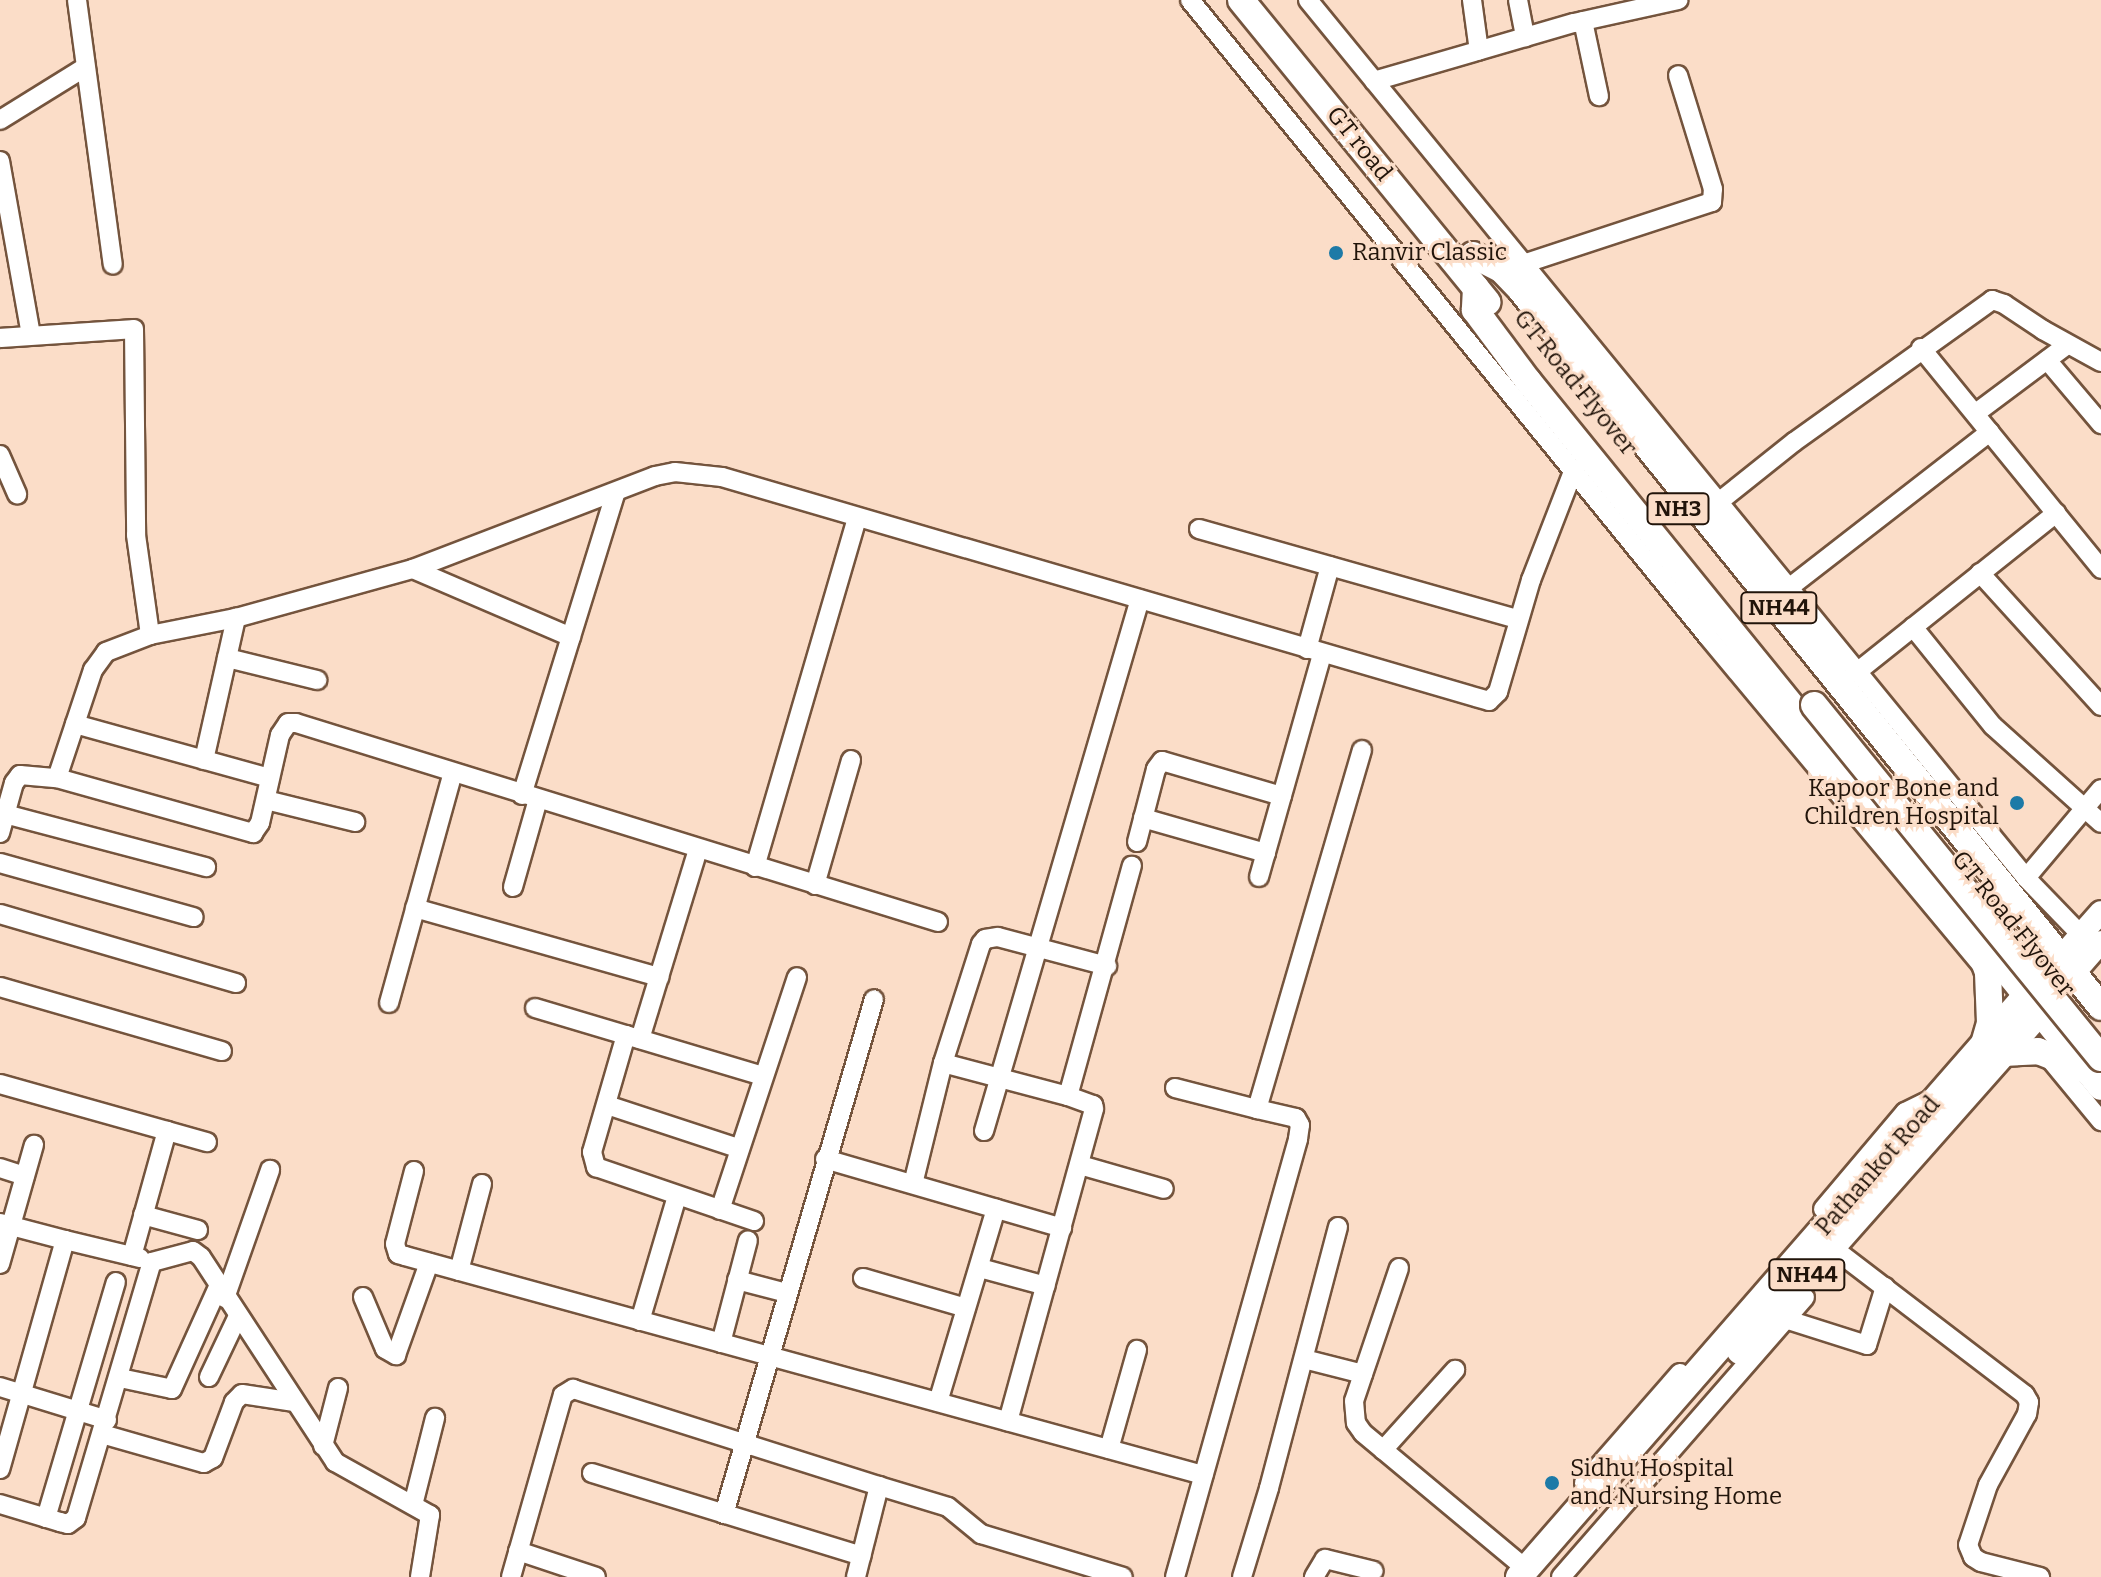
<!DOCTYPE html>
<html>
<head>
<meta charset="utf-8">
<style>
  body { margin:0 }
  #map { position:relative; width:2101px; height:1577px; overflow:hidden; background:#fbddc8; font-family:Bitter,serif }
  div>[style] { position:absolute }
  [style*='--x'] { left:calc(var(--x)*1px); top:calc(var(--y)*1px); width:calc(var(--w)*1px); rotate:calc(var(--a)*1deg) }
  .roads { filter:drop-shadow(2px 0 #74543d) drop-shadow(-2px 0 #74543d) drop-shadow(0 2px #74543d) drop-shadow(0 -2px #74543d) }
  .minor>* { height:18px; margin:-9px; padding:0 9px; transform-origin:9px; border-radius:9px; background:#fff }
  .major>* { height:22px; margin:-11px; padding:0 11px; transform-origin:11px; border-radius:11px; background:#fff }
  .highway>* { height:26px; margin:-13px; padding:0 13px; transform-origin:13px; border-radius:13px; background:#fff }
  .bridges { filter:drop-shadow(2px 0 #74543d) drop-shadow(-2px 0 #74543d) drop-shadow(0 2px #74543d) drop-shadow(0 -2px #74543d) }
  .highway-bridge>* { height:26px; margin:-13px; padding:0 13px; transform-origin:13px; border-radius:13px; background:#fff }
  .dots>* { width:22px; height:22px; translate:-50% -50%; box-sizing:border-box; border:4px solid #fbddc8; border-radius:50% }
  span { translate:-50% -50%; white-space:nowrap; text-align:center; line-height:1.15; -webkit-text-stroke:6px #fbddc8; paint-order:stroke }
  .shield-label span { padding:2px 6px; background:#fbddc8; border:2px solid; border-radius:6px; -webkit-text-stroke-width:0 }
  .shield-label { font-size:22px; color:#21140a; font-weight:700 }
  .street-label { font-size:24px; color:#21140a }
  .poi-label { font-size:24px; color:#21140a }
  .left { translate:0 -50%; text-align:left }
  .right { translate:-100% -50%; text-align:right }
</style>
</head>
<body>
<div id="map">
  <div class="roads">
    <div class="minor">
      <div style="--x:77;--y:0;--w:267;--a:82.3"></div>
      <div style="--x:1190;--y:0;--w:822;--a:50.87"></div>
      <div style="--x:1709;--y:638;--w:423;--a:50.2"></div>
      <div style="--x:1308;--y:0;--w:1134;--a:50.72"></div>
      <div style="--x:2026;--y:878;--w:79;--a:46"></div>
      <div style="--x:1472;--y:0;--w:51;--a:82.2"></div>
      <div style="--x:1518;--y:0;--w:38;--a:79"></div>
      <div style="--x:1583;--y:21;--w:77;--a:78"></div>
      <div style="--x:1374;--y:81;--w:208;--a:-16.2"></div>
      <div style="--x:1574;--y:23;--w:107;--a:-12.5"></div>
      <div style="--x:0;--y:120;--w:99;--a:-31.8"></div>
      <div style="--x:0;--y:161;--w:177;--a:79.9"></div>
      <div style="--x:1523;--y:264;--w:199;--a:-18.2"></div>
      <div style="--x:1712;--y:202;--w:13;--a:-86"></div>
      <div style="--x:1713;--y:189;--w:119;--a:-107.1"></div>
      <div style="--x:0;--y:338;--w:134;--a:-3.8"></div>
      <div style="--x:134;--y:329;--w:206;--a:89.4"></div>
      <div style="--x:136;--y:535;--w:101;--a:82"></div>
      <div style="--x:1921;--y:348;--w:285;--a:50.8"></div>
      <div style="--x:2047;--y:360;--w:84;--a:49.8"></div>
      <div style="--x:1976;--y:413;--w:114;--a:-36.8"></div>
      <div style="--x:0;--y:455;--w:43;--a:66.4"></div>
      <div style="--x:1720;--y:501;--w:95;--a:-38.6"></div>
      <div style="--x:1794;--y:442;--w:244;--a:-35.6"></div>
      <div style="--x:1992;--y:300;--w:13;--a:18"></div>
      <div style="--x:2004;--y:304;--w:47;--a:33.7"></div>
      <div style="--x:2043;--y:330;--w:66;--a:28.9"></div>
      <div style="--x:1199;--y:529;--w:331;--a:15.8"></div>
      <div style="--x:413;--y:569;--w:172;--a:23.3"></div>
      <div style="--x:1980;--y:573;--w:180;--a:47.7"></div>
      <div style="--x:1790;--y:587;--w:253;--a:-37.8"></div>
      <div style="--x:1913;--y:627;--w:127;--a:51.1"></div>
      <div style="--x:1993;--y:726;--w:145;--a:41.9"></div>
      <div style="--x:1307;--y:649;--w:86;--a:-74.5"></div>
      <div style="--x:227;--y:658;--w:93;--a:13.7"></div>
      <div style="--x:1857;--y:672;--w:255;--a:-38.6"></div>
      <div style="--x:75;--y:724;--w:202;--a:15.5"></div>
      <div style="--x:204;--y:760;--w:146;--a:-77.3"></div>
      <div style="--x:57;--y:778;--w:204;--a:15.7"></div>
      <div style="--x:253;--y:833;--w:12;--a:-55"></div>
      <div style="--x:260;--y:823;--w:90;--a:-77.2"></div>
      <div style="--x:280;--y:735;--w:14;--a:-56"></div>
      <div style="--x:288;--y:723;--w:8;--a:0"></div>
      <div style="--x:296;--y:723;--w:672;--a:17.22"></div>
      <div style="--x:522;--y:795;--w:317;--a:-72.8"></div>
      <div style="--x:266;--y:800;--w:92;--a:13.9"></div>
      <div style="--x:5;--y:814;--w:208;--a:14.8"></div>
      <div style="--x:1143;--y:818;--w:128;--a:15.9"></div>
      <div style="--x:0;--y:833;--w:52;--a:-74.4"></div>
      <div style="--x:14;--y:783;--w:10;--a:-53"></div>
      <div style="--x:20;--y:775;--w:37;--a:5"></div>
      <div style="--x:57;--y:778;--w:114;--a:-71.6"></div>
      <div style="--x:93;--y:670;--w:22;--a:-54"></div>
      <div style="--x:106;--y:652;--w:47;--a:-21.1"></div>
      <div style="--x:150;--y:635;--w:88;--a:-11.2"></div>
      <div style="--x:236;--y:618;--w:184;--a:-15.5"></div>
      <div style="--x:413;--y:569;--w:259;--a:-21"></div>
      <div style="--x:655;--y:476;--w:20;--a:-11"></div>
      <div style="--x:675;--y:472;--w:47;--a:6.1"></div>
      <div style="--x:722;--y:477;--w:799;--a:16.28"></div>
      <div style="--x:1489;--y:701;--w:13;--a:-45"></div>
      <div style="--x:1498;--y:692;--w:117;--a:-73.6"></div>
      <div style="--x:1531;--y:580;--w:119;--a:-68.8"></div>
      <div style="--x:1137;--y:842;--w:75;--a:-75.4"></div>
      <div style="--x:1156;--y:769;--w:10;--a:-53"></div>
      <div style="--x:1162;--y:761;--w:125;--a:16.3"></div>
      <div style="--x:0;--y:863;--w:201;--a:15.6"></div>
      <div style="--x:755;--y:867;--w:364;--a:-73.7"></div>
      <div style="--x:1259;--y:877;--w:232;--a:-74.2"></div>
      <div style="--x:2026;--y:878;--w:116;--a:-49.9"></div>
      <div style="--x:815;--y:885;--w:130;--a:-73.9"></div>
      <div style="--x:513;--y:887;--w:91;--a:-74.1"></div>
      <div style="--x:415;--y:908;--w:254;--a:15.8"></div>
      <div style="--x:0;--y:914;--w:246;--a:16.3"></div>
      <div style="--x:0;--y:987;--w:231;--a:16.1"></div>
      <div style="--x:389;--y:1003;--w:239;--a:-74.5"></div>
      <div style="--x:535;--y:1008;--w:238;--a:16.6"></div>
      <div style="--x:626;--y:1035;--w:122;--a:106.2"></div>
      <div style="--x:592;--y:1152;--w:16;--a:75"></div>
      <div style="--x:596;--y:1167;--w:167;--a:18.9"></div>
      <div style="--x:640;--y:1039;--w:199;--a:-73"></div>
      <div style="--x:2049;--y:1058;--w:82;--a:50.5"></div>
      <div style="--x:943;--y:1063;--w:129;--a:14.8"></div>
      <div style="--x:1068;--y:1096;--w:27;--a:20"></div>
      <div style="--x:1093;--y:1105;--w:4;--a:76"></div>
      <div style="--x:1094;--y:1109;--w:324;--a:105.4"></div>
      <div style="--x:0;--y:1084;--w:215;--a:15.7"></div>
      <div style="--x:1175;--y:1088;--w:85;--a:14.4"></div>
      <div style="--x:1068;--y:1096;--w:239;--a:-74.5"></div>
      <div style="--x:607;--y:1105;--w:138;--a:18.2"></div>
      <div style="--x:984;--y:1131;--w:554;--a:-73.66"></div>
      <div style="--x:825;--y:1159;--w:247;--a:16.2"></div>
      <div style="--x:1080;--y:1165;--w:87;--a:15.9"></div>
      <div style="--x:0;--y:1168;--w:26;--a:18"></div>
      <div style="--x:414;--y:1171;--w:75;--a:104.6"></div>
      <div style="--x:395;--y:1244;--w:10;--a:73"></div>
      <div style="--x:398;--y:1254;--w:7;--a:16"></div>
      <div style="--x:405;--y:1256;--w:828;--a:15.35"></div>
      <div style="--x:913;--y:1184;--w:125;--a:-76.1"></div>
      <div style="--x:943;--y:1063;--w:125;--a:-72.3"></div>
      <div style="--x:981;--y:944;--w:6;--a:-51"></div>
      <div style="--x:985;--y:939;--w:13;--a:-9"></div>
      <div style="--x:998;--y:937;--w:113;--a:14.9"></div>
      <div style="--x:1823;--y:1209;--w:127;--a:-49.8"></div>
      <div style="--x:1905;--y:1112;--w:34;--a:-26"></div>
      <div style="--x:720;--y:1210;--w:245;--a:-71.7"></div>
      <div style="--x:143;--y:1215;--w:57;--a:15.3"></div>
      <div style="--x:0;--y:1223;--w:67;--a:14.7"></div>
      <div style="--x:65;--y:1240;--w:238;--a:105.8"></div>
      <div style="--x:65;--y:1240;--w:77;--a:13.5"></div>
      <div style="--x:1842;--y:1255;--w:230;--a:37.4"></div>
      <div style="--x:2025;--y:1395;--w:8;--a:60"></div>
      <div style="--x:2029;--y:1402;--w:12;--a:99"></div>
      <div style="--x:2027;--y:1414;--w:81;--a:118.8"></div>
      <div style="--x:1988;--y:1485;--w:63;--a:108.4"></div>
      <div style="--x:1968;--y:1545;--w:13;--a:67"></div>
      <div style="--x:1973;--y:1557;--w:9;--a:32"></div>
      <div style="--x:1981;--y:1562;--w:61;--a:14.3"></div>
      <div style="--x:132;--y:1256;--w:130;--a:-74.4"></div>
      <div style="--x:0;--y:1264;--w:124;--a:-74.1"></div>
      <div style="--x:980;--y:1268;--w:68;--a:15.3"></div>
      <div style="--x:1399;--y:1268;--w:140;--a:108.7"></div>
      <div style="--x:1354;--y:1401;--w:22;--a:85"></div>
      <div style="--x:1356;--y:1423;--w:12;--a:55"></div>
      <div style="--x:1363;--y:1433;--w:202;--a:39.8"></div>
      <div style="--x:459;--y:1271;--w:90;--a:-75.2"></div>
      <div style="--x:863;--y:1278;--w:107;--a:16.2"></div>
      <div style="--x:737;--y:1280;--w:52;--a:14.6"></div>
      <div style="--x:363;--y:1297;--w:56;--a:67.1"></div>
      <div style="--x:385;--y:1349;--w:13;--a:29"></div>
      <div style="--x:396;--y:1355;--w:98;--a:-70.3"></div>
      <div style="--x:225;--y:1298;--w:136;--a:-70.6"></div>
      <div style="--x:1785;--y:1319;--w:86;--a:17.6"></div>
      <div style="--x:1867;--y:1345;--w:61;--a:-72.8"></div>
      <div style="--x:640;--y:1321;--w:130;--a:-73.5"></div>
      <div style="--x:721;--y:1343;--w:106;--a:-75.3"></div>
      <div style="--x:1304;--y:1359;--w:61;--a:14.3"></div>
      <div style="--x:209;--y:1377;--w:68;--a:-64.6"></div>
      <div style="--x:120;--y:1378;--w:53;--a:11.9"></div>
      <div style="--x:172;--y:1389;--w:112;--a:-65.7"></div>
      <div style="--x:0;--y:1387;--w:112;--a:17.1"></div>
      <div style="--x:938;--y:1402;--w:202;--a:-73.3"></div>
      <div style="--x:102;--y:1434;--w:106;--a:15.9"></div>
      <div style="--x:204;--y:1463;--w:10;--a:-29"></div>
      <div style="--x:213;--y:1458;--w:60;--a:-69.4"></div>
      <div style="--x:234;--y:1402;--w:11;--a:-45"></div>
      <div style="--x:242;--y:1394;--w:53;--a:8.7"></div>
      <div style="--x:323;--y:1446;--w:60;--a:-75.5"></div>
      <div style="--x:1109;--y:1449;--w:103;--a:-74.2"></div>
      <div style="--x:1383;--y:1450;--w:108;--a:-48"></div>
      <div style="--x:592;--y:1473;--w:282;--a:17.1"></div>
      <div style="--x:1584;--y:1483;--w:146;--a:-48.9"></div>
      <div style="--x:879;--y:1486;--w:72;--a:16.9"></div>
      <div style="--x:948;--y:1507;--w:43;--a:39.3"></div>
      <div style="--x:981;--y:1534;--w:148;--a:16.8"></div>
      <div style="--x:0;--y:1504;--w:63;--a:16.7"></div>
      <div style="--x:60;--y:1522;--w:8;--a:14"></div>
      <div style="--x:68;--y:1524;--w:10;--a:-37"></div>
      <div style="--x:76;--y:1518;--w:267;--a:-73.5"></div>
      <div style="--x:152;--y:1262;--w:42;--a:-15"></div>
      <div style="--x:193;--y:1251;--w:10;--a:37"></div>
      <div style="--x:201;--y:1257;--w:245;--a:56.8"></div>
      <div style="--x:335;--y:1462;--w:109;--a:29.2"></div>
      <div style="--x:430;--y:1515;--w:63;--a:99.2"></div>
      <div style="--x:413;--y:1505;--w:90;--a:-75.8"></div>
      <div style="--x:724;--y:1514;--w:536;--a:-73.76"></div>
      <div style="--x:46;--y:1518;--w:246;--a:-73.5"></div>
      <div style="--x:518;--y:1551;--w:82;--a:18.4"></div>
      <div style="--x:511;--y:1577;--w:189;--a:-74.1"></div>
      <div style="--x:563;--y:1395;--w:12;--a:-31"></div>
      <div style="--x:573;--y:1389;--w:321;--a:17.6"></div>
      <div style="--x:879;--y:1486;--w:94;--a:104.2"></div>
      <div style="--x:1175;--y:1577;--w:455;--a:-74.3"></div>
      <div style="--x:1298;--y:1139;--w:14;--a:-82"></div>
      <div style="--x:1300;--y:1125;--w:8;--a:-120"></div>
      <div style="--x:1296;--y:1118;--w:40;--a:-167"></div>
      <div style="--x:1257;--y:1109;--w:374;--a:-73.7"></div>
      <div style="--x:1242;--y:1577;--w:93;--a:-73.1"></div>
      <div style="--x:1269;--y:1488;--w:270;--a:-75.2"></div>
      <div style="--x:1314;--y:1577;--w:21;--a:-59"></div>
      <div style="--x:1325;--y:1559;--w:50;--a:13.8"></div>
      <div style="--x:1561;--y:1577;--w:371;--a:-48.9"></div>
    </div>
    <div class="major">
      <div style="--x:2061;--y:957;--w:60;--a:-48.4"></div>
      <div style="--x:2074;--y:973;--w:41;--a:-48.9"></div>
    </div>
    <div class="highway">
      <div style="--x:1241;--y:0;--w:390;--a:50.8"></div>
      <div style="--x:1473;--y:255;--w:33;--a:27"></div>
      <div style="--x:1502;--y:270;--w:28;--a:46"></div>
      <div style="--x:1521;--y:290;--w:922;--a:51.03"></div>
      <div style="--x:1476;--y:288;--w:22;--a:93"></div>
      <div style="--x:1475;--y:310;--w:89;--a:53.3"></div>
      <div style="--x:1528;--y:381;--w:909;--a:50.94"></div>
      <div style="--x:1977;--y:942;--w:33;--a:70"></div>
      <div style="--x:1988;--y:973;--w:50;--a:87.7"></div>
      <div style="--x:1990;--y:1023;--w:22;--a:106"></div>
      <div style="--x:2003;--y:1053;--w:35;--a:-3"></div>
      <div style="--x:2038;--y:1051;--w:49;--a:21.4"></div>
      <div style="--x:1740;--y:1351;--w:468;--a:-48.5"></div>
      <div style="--x:1519;--y:1577;--w:788;--a:-48.91"></div>
    </div>
  </div>
  <div class="bridges">
    <div class="highway-bridge">
      <div style="--x:1814;--y:705;--w:455;--a:50.9"></div>
    </div>
  </div>
  <div class="dots">
    <div style="left:1336px;top:253px;background:#1d7aa7"></div>
    <div style="left:2017px;top:803px;background:#1d7aa7"></div>
    <div style="left:1552px;top:1483px;background:#1d7aa7"></div>
  </div>
  <div class="shield-label">
    <span style="left:1678px;top:509px">NH3</span>
    <span style="left:1779px;top:608px">NH44</span>
    <span style="left:1807px;top:1275px">NH44</span>
  </div>
  <div class="street-label">
    <span style="left:1359px;top:144px;rotate:51deg">GT road</span>
    <span style="left:1575px;top:383px;rotate:51deg">GT Road Flyover</span>
    <span style="left:2013px;top:924px;rotate:51deg">GT Road Flyover</span>
    <span style="left:1878px;top:1166px;rotate:-49deg">Pathankot Road</span>
  </div>
  <div class="poi-label">
    <span class="left" style="left:1352px;top:253px">Ranvir Classic</span>
    <span class="right" style="left:1999px;top:803px">Kapoor Bone and<br>Children Hospital</span>
    <span class="left" style="left:1570px;top:1483px">Sidhu Hospital<br>and Nursing Home</span>
  </div>
</div>
</body>
</html>
